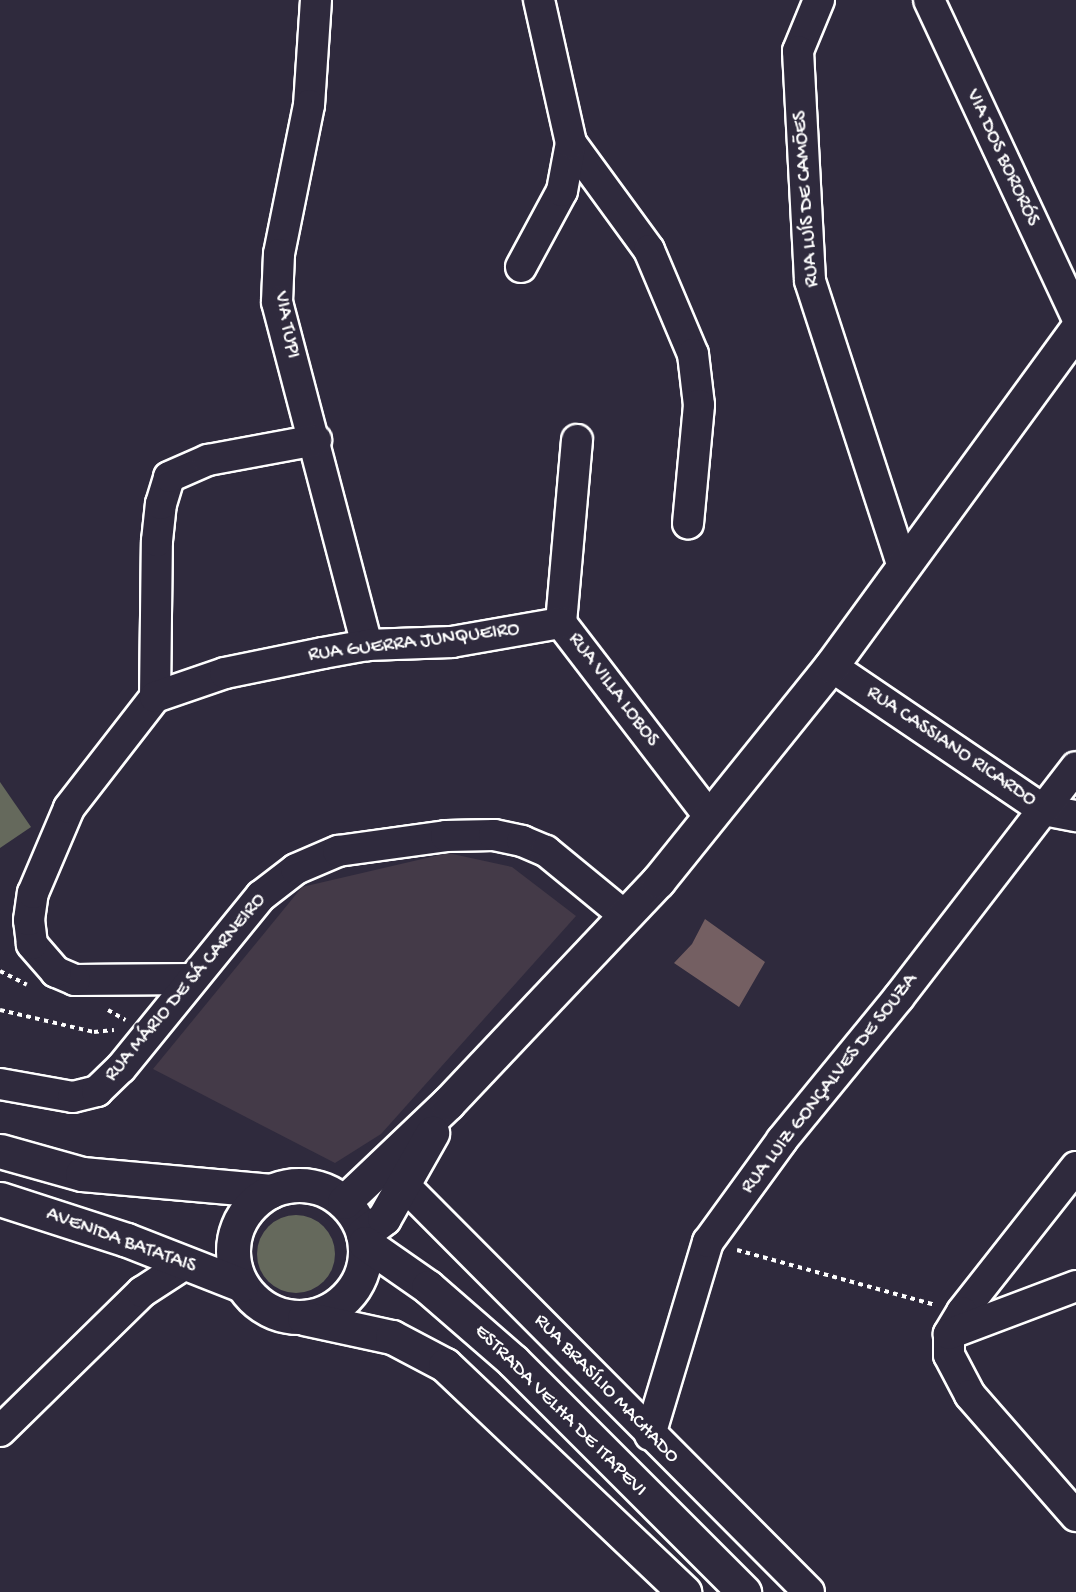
<!DOCTYPE html>
<html>
<head>
<meta charset="utf-8">
<style>
  body { margin:0 }
  #map { position:relative; width:1076px; height:1592px; overflow:hidden; background:#2f2a3d; font-family:"Gochi Hand",sans-serif }
  div>[style] { position:absolute }
  [style*='--x'] { left:calc(var(--x)*1px); top:calc(var(--y)*1px); width:calc(var(--w)*1px); rotate:calc(var(--a)*1deg) }
  .built>* { inset:0; background:#443a48 }
  .green>* { inset:0; background:#65695c }
  .round { border-radius:50% }
  .building>* { inset:0; background:#745f62 }
  .path>* { height:4px; margin-top:-2px; transform-origin:0; background:repeating-linear-gradient(90deg,#fff 0 4.5px,transparent 0 9px) }
  .roads { filter:drop-shadow(2px 0 #fff) drop-shadow(-2px 0 #fff) drop-shadow(0 2px #fff) drop-shadow(0 -2px #fff) }
  .minor>* { height:30px; margin:-15px; padding:0 15px; transform-origin:15px; border-radius:15px; background:#2f2a3d }
  .major>* { height:33px; margin:-16.5px; padding:0 16.5px; transform-origin:16.5px; border-radius:16.5px; background:#2f2a3d }
  .major>.ring { margin:-16.5px; padding:0; box-sizing:content-box; background:none; border:33px solid #2f2a3d; border-radius:50% }
  span { translate:-50% -50%; white-space:nowrap; text-align:center; line-height:1.15; -webkit-text-stroke:6px #2f2a3d; paint-order:stroke }
  .street-label { font-size:20px; color:#fff }
</style>
</head>
<body>
<div id="map">
  <div class="built">
    <div style="clip-path:polygon(448px 853px,512px 867px,576px 916px,381px 1134px,335px 1163px,153px 1069px,302px 887px)"></div>
  </div>
  <div class="green">
    <div style="clip-path:polygon(0 782px,31px 827px,0 848px)"></div>
    <div class="round" style="left:257px;top:1215px;width:78px;height:78px"></div>
  </div>
  <div class="building">
    <div style="clip-path:polygon(705px 919px,765px 962px,739px 1007px,674px 963px,692px 944px)"></div>
  </div>
  <div class="path">
    <div style="--x:0;--y:971;--w:30;--a:27"></div>
    <div style="--x:0;--y:1010;--w:97;--a:13.2"></div>
    <div style="--x:94;--y:1032;--w:20;--a:-6"></div>
    <div style="--x:108;--y:1010;--w:20;--a:30"></div>
    <div style="--x:737;--y:1250;--w:205;--a:15.5"></div>
  </div>
  <div class="roads">
    <div class="minor">
      <div style="--x:316;--y:0;--w:105;--a:93.8"></div>
      <div style="--x:309;--y:105;--w:152;--a:101.4"></div>
      <div style="--x:279;--y:254;--w:48;--a:92.4"></div>
      <div style="--x:277;--y:302;--w:355;--a:75.3"></div>
      <div style="--x:819;--y:0;--w:55;--a:112.4"></div>
      <div style="--x:798;--y:51;--w:230;--a:87"></div>
      <div style="--x:810;--y:281;--w:302;--a:72"></div>
      <div style="--x:929;--y:0;--w:348;--a:65"></div>
      <div style="--x:571;--y:143;--w:132;--a:53.9"></div>
      <div style="--x:649;--y:250;--w:113;--a:67.1"></div>
      <div style="--x:693;--y:354;--w:51;--a:83.3"></div>
      <div style="--x:699;--y:405;--w:119;--a:95.3"></div>
      <div style="--x:521;--y:267;--w:86;--a:-61.7"></div>
      <div style="--x:562;--y:191;--w:49;--a:-79.4"></div>
      <div style="--x:571;--y:143;--w:147;--a:-102.6"></div>
      <div style="--x:577;--y:440;--w:184;--a:95"></div>
      <div style="--x:561;--y:623;--w:245;--a:52.5"></div>
      <div style="--x:831;--y:666;--w:257;--a:34.1"></div>
      <div style="--x:1044;--y:810;--w:33;--a:11"></div>
      <div style="--x:155;--y:697;--w:156;--a:-89.3"></div>
      <div style="--x:157;--y:541;--w:37;--a:-84"></div>
      <div style="--x:161;--y:504;--w:28;--a:-73"></div>
      <div style="--x:169;--y:477;--w:43;--a:-23.6"></div>
      <div style="--x:208;--y:460;--w:110;--a:-10.5"></div>
      <div style="--x:192;--y:979;--w:117;--a:179.5"></div>
      <div style="--x:75;--y:980;--w:21;--a:-157"></div>
      <div style="--x:56;--y:972;--w:37;--a:-131"></div>
      <div style="--x:32;--y:944;--w:24;--a:-97"></div>
      <div style="--x:29;--y:920;--w:27;--a:-82"></div>
      <div style="--x:33;--y:893;--w:92;--a:-67"></div>
      <div style="--x:69;--y:808;--w:140;--a:-52.2"></div>
      <div style="--x:155;--y:697;--w:74;--a:-18.9"></div>
      <div style="--x:225;--y:673;--w:100;--a:-11.5"></div>
      <div style="--x:323;--y:653;--w:45;--a:-10.3"></div>
      <div style="--x:367;--y:645;--w:85;--a:-2"></div>
      <div style="--x:452;--y:642;--w:111;--a:-9.9"></div>
      <div style="--x:0;--y:1084;--w:74;--a:10.1"></div>
      <div style="--x:73;--y:1097;--w:25;--a:-14"></div>
      <div style="--x:97;--y:1091;--w:33;--a:-44"></div>
      <div style="--x:121;--y:1068;--w:222;--a:-50.9"></div>
      <div style="--x:261;--y:896;--w:44;--a:-37.6"></div>
      <div style="--x:296;--y:869;--w:46;--a:-23.2"></div>
      <div style="--x:338;--y:851;--w:109;--a:-7.9"></div>
      <div style="--x:446;--y:836;--w:48;--a:-1.2"></div>
      <div style="--x:494;--y:835;--w:29;--a:12"></div>
      <div style="--x:522;--y:841;--w:26;--a:23"></div>
      <div style="--x:546;--y:851;--w:102;--a:39.4"></div>
      <div style="--x:1076;--y:1167;--w:184;--a:128.2"></div>
      <div style="--x:962;--y:1312;--w:26;--a:121"></div>
      <div style="--x:949;--y:1334;--w:21;--a:90"></div>
      <div style="--x:949;--y:1355;--w:45;--a:62.3"></div>
      <div style="--x:970;--y:1395;--w:161;--a:48.8"></div>
      <div style="--x:404;--y:1185;--w:574;--a:45.14"></div>
      <div style="--x:949;--y:1334;--w:136;--a:-20.7"></div>
      <div style="--x:0;--y:1431;--w:199;--a:-44.4"></div>
      <div style="--x:142;--y:1292;--w:51;--a:-33.1"></div>
      <div style="--x:650;--y:1435;--w:202;--a:-73.3"></div>
      <div style="--x:708;--y:1242;--w:126;--a:-54"></div>
      <div style="--x:782;--y:1140;--w:185;--a:-50.7"></div>
      <div style="--x:899;--y:997;--w:290;--a:-52.4"></div>
    </div>
    <div class="major">
      <div style="--x:0;--y:1151;--w:85;--a:15.7"></div>
      <div style="--x:82;--y:1174;--w:190;--a:5.1"></div>
      <div class="ring" style="left:233px;top:1185px;width:99px;height:99px"></div>
      <div style="--x:0;--y:1199;--w:133;--a:17.9"></div>
      <div style="--x:127;--y:1240;--w:123;--a:21.4"></div>
      <div style="--x:344;--y:1202;--w:144;--a:-43.6"></div>
      <div style="--x:448;--y:1103;--w:306;--a:-46.6"></div>
      <div style="--x:658;--y:881;--w:276;--a:-51.2"></div>
      <div style="--x:831;--y:666;--w:416;--a:-53.9"></div>
      <div style="--x:363;--y:1234;--w:26;--a:-37"></div>
      <div style="--x:384;--y:1218;--w:98;--a:-60.5"></div>
      <div style="--x:365;--y:1243;--w:77;--a:34.9"></div>
      <div style="--x:428;--y:1287;--w:113;--a:41"></div>
      <div style="--x:513;--y:1361;--w:327;--a:45"></div>
      <div style="--x:304;--y:1318;--w:90;--a:12.2"></div>
      <div style="--x:392;--y:1337;--w:60;--a:27.8"></div>
      <div style="--x:445;--y:1365;--w:330;--a:43.5"></div>
    </div>
  </div>
  <div class="street-label">
    <span style="left:1002px;top:158px;rotate:65deg">VIA DOS BORORÓS</span>
    <span style="left:807px;top:199px;rotate:-94deg">RUA LUÍS DE CAMÕES</span>
    <span style="left:286px;top:325px;rotate:79deg">VIA TUPI</span>
    <span style="left:414px;top:643px;rotate:-7deg">RUA GUERRA JUNQUEIRO</span>
    <span style="left:613px;top:690px;rotate:53deg">RUA VILLA LOBOS</span>
    <span style="left:951px;top:747px;rotate:34deg">RUA CASSIANO RICARDO</span>
    <span style="left:186px;top:988px;rotate:-50deg">RUA MÁRIO DE SÁ CARNEIRO</span>
    <span style="left:830px;top:1084px;rotate:-52deg">RUA LUIZ GONÇALVES DE SOUZA</span>
    <span style="left:121px;top:1241px;rotate:20deg">AVENIDA BATATAIS</span>
    <span style="left:606px;top:1389px;rotate:46deg">RUA BRASÍLIO MACHADO</span>
    <span style="left:560px;top:1411px;rotate:45deg">ESTRADA VELHA DE ITAPEVI</span>
  </div>
</div>
</body>
</html>
